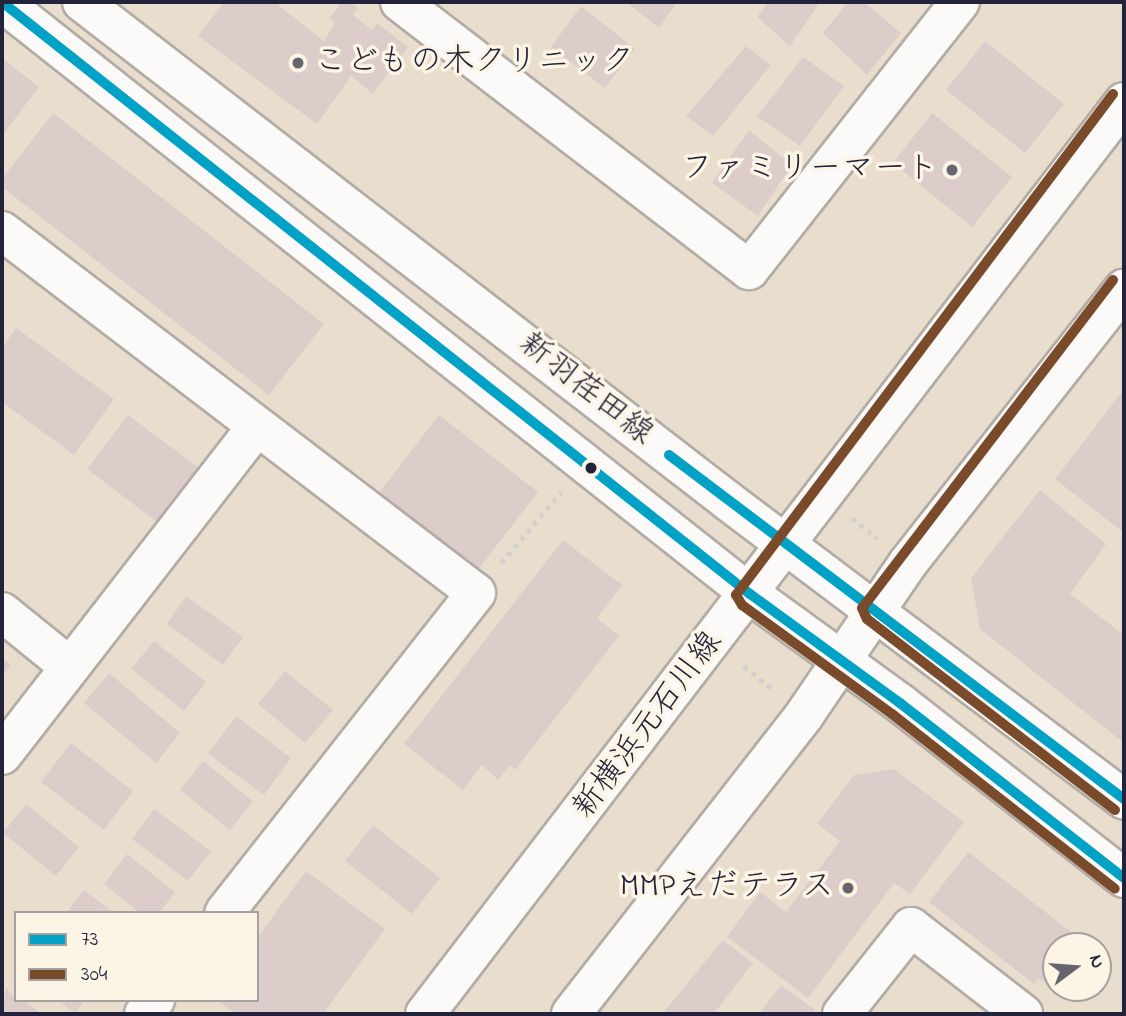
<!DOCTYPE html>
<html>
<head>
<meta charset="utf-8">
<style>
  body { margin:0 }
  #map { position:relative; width:1126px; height:1016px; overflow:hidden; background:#e9dece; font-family:"Indie Flower","Klee One",sans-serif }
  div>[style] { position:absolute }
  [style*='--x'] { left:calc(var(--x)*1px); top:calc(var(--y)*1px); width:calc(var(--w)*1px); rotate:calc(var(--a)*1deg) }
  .building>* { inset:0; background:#ddcdca }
  .path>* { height:4.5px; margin-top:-2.25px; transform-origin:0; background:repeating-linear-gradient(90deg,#d3d0ce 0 5px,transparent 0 10px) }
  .roads { filter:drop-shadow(2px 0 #b3aca5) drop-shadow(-2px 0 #b3aca5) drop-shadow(0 2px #b3aca5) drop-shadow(0 -2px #b3aca5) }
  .minor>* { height:38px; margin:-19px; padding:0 19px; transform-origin:19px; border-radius:19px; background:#fcfaf8 }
  .bus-1>* { height:10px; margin:-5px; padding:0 5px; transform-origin:5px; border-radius:5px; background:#02a2c7 }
  .bus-2>* { height:10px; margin:-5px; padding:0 5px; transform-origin:5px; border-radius:5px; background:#7a4b2a }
  .dots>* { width:19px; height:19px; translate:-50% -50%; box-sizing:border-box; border:4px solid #fcf5e5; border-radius:50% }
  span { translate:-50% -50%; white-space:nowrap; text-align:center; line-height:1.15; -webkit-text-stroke:7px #fcf5e5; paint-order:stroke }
  .poi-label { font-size:32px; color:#22223b }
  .left { translate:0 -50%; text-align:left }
  .right { translate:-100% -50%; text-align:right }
  .street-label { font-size:32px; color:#22223b }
  .frame { position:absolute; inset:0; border:4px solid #22223b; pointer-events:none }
  .legend { position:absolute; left:14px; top:911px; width:245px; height:91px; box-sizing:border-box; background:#fcf5e5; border:2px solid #a5a1a1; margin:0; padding:9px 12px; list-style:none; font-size:21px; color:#22223b }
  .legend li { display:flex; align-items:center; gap:14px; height:35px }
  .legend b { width:35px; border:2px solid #a5a1a1 }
  .north { position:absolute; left:1042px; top:932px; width:70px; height:70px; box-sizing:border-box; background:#fcf5e5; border:2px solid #a5a1a1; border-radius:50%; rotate:74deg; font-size:19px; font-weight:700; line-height:28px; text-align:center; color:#22223b }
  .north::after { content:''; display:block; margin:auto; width:24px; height:32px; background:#68646e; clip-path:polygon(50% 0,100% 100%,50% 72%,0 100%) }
</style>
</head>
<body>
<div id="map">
  <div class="building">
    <div style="clip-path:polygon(224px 2px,280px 2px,278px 5px,324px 41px,335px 23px,330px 18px,341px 2px,349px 2px,358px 8px,353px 15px,372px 30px,377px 23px,408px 47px,373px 94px,351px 76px,317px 124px,198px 36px)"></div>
    <div style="clip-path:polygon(626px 2px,677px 2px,659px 28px)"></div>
    <div style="clip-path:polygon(768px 2px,820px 2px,790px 46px,757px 17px)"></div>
    <div style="clip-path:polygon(848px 2px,864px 2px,901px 33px,867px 75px,823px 33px)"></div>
    <div style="clip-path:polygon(581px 6px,635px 49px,605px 88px,551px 47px)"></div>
    <div style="clip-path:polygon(985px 41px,1064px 104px,1025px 153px,946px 90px)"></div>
    <div style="clip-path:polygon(746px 46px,771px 65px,713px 136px,686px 116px)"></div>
    <div style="clip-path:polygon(803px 57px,844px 86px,800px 146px,757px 116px)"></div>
    <div style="clip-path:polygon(2px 58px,39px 87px,2px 136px)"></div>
    <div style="clip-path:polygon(53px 113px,324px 324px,269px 395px,2px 187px,2px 179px)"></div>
    <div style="clip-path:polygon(932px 113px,1012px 177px,972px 227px,893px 163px)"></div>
    <div style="clip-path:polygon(749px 130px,792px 165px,758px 216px,712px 183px)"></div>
    <div style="clip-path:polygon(16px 328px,114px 399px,74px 455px,2px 402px,2px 348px)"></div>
    <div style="clip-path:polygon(1124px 389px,1124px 533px,1055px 479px)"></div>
    <div style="clip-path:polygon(128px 415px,206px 473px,165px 528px,87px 469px)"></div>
    <div style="clip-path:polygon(439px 415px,538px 492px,477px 571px,378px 494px)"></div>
    <div style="clip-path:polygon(1040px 490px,1106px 544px,1070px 594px,1124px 635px,1124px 743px,980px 629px,971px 578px)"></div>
    <div style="clip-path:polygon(563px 540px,622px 585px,597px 618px,619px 636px,515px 770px,510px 765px,498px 780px,482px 765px,463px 790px,404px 744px)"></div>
    <div style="clip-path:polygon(186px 596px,243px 637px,223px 665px,167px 624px)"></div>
    <div style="clip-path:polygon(154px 641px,206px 682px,184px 711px,131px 669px)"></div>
    <div style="clip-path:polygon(2px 658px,11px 665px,2px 677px)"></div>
    <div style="clip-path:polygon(285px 671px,333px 710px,305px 743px,258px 704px)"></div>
    <div style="clip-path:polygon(109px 673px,180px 733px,156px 763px,84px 703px)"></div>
    <div style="clip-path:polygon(236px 716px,291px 758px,264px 795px,208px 754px)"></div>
    <div style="clip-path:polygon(71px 743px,133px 791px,104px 830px,41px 782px)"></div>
    <div style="clip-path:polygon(203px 761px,253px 801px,230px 830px,180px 790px)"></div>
    <div style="clip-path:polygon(894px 769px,964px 822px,910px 894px,894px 883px,808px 998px,727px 937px,760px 892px,786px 912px,840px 841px,817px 824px,854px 775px)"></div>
    <div style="clip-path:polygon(26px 804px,79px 847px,56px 876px,3px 833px)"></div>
    <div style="clip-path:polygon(154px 809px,211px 851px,188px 881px,132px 839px)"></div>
    <div style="clip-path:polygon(373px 825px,440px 878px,412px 914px,345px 861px)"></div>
    <div style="clip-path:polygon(968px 852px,1089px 946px,1056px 946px,1056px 988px,1065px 988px,1060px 994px,1039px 978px,1034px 984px,929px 902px)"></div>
    <div style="clip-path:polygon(127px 854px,175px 892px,159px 913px,140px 913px,104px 884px)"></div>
    <div style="clip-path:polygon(306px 871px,385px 929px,323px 1014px,236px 1014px,217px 1000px,257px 1000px,257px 938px)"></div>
    <div style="clip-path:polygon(84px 890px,114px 913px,66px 913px)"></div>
    <div style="clip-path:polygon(723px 940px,753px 963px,715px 1012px,718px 1014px,662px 1014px)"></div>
    <div style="clip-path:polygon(781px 985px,815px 1010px,812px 1014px,759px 1014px)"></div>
    <div style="clip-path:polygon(6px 987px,16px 1000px,23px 1000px,41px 1014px,2px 1014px)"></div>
    <div style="clip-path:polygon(58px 1000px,85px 1000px,75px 1013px)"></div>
  </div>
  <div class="path">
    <div style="--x:852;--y:518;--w:33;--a:39"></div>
    <div style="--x:501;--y:563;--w:93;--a:-49.8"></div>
    <div style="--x:744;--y:666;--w:38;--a:39"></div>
  </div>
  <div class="roads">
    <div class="minor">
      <div style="--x:2;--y:2;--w:954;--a:38.36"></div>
      <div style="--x:750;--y:594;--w:185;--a:36"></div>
      <div style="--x:900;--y:703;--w:284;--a:38"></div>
      <div style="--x:82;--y:2;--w:816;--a:37.68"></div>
      <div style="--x:728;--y:501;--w:496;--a:37"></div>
      <div style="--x:400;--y:2;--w:440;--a:37.5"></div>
      <div style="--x:749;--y:270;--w:341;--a:-51.8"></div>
      <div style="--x:2;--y:231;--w:596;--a:37.37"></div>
      <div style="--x:476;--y:593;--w:407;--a:128.2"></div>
      <div style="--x:2;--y:612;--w:87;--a:39"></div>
      <div style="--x:2;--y:755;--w:415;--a:-52.2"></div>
      <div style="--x:144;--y:1014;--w:18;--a:-52"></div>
      <div style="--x:425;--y:1014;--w:1149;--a:-52.53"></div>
      <div style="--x:571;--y:1014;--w:380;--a:-52"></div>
      <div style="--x:805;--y:714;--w:183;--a:-55.7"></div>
      <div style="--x:908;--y:563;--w:349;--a:-51.8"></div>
      <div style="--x:842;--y:1014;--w:111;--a:-51.6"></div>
      <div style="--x:911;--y:927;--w:142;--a:37.8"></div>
    </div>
  </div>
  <div class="bus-1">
    <div style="--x:2;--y:2;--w:954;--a:38.36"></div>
    <div style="--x:750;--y:594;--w:185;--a:36"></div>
    <div style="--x:900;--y:703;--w:284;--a:38"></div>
    <div style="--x:669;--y:455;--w:570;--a:37.09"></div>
  </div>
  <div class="bus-2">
    <div style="--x:1113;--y:94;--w:627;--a:126.96"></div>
    <div style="--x:736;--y:595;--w:12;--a:59"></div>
    <div style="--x:742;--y:605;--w:185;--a:36"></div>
    <div style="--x:892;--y:714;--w:283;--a:38.1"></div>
    <div style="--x:1113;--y:280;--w:413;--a:127.4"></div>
    <div style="--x:862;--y:608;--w:12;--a:66"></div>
    <div style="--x:867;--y:619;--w:313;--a:37.6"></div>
  </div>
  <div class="dots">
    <div style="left:298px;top:63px;background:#68646e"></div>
    <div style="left:952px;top:170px;background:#68646e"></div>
    <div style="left:591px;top:468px;background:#22223b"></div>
    <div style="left:848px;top:888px;background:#68646e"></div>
  </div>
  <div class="poi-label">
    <span class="left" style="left:314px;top:63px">こどもの木クリニック</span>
    <span class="right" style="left:938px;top:170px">ファミリーマート</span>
    <span class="right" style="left:834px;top:888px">MMPえだテラス</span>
  </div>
  <div class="street-label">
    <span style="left:585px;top:390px;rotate:38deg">新羽荏田線</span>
    <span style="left:649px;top:726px;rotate:-53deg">新横浜元石川線</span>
  </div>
  <div class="frame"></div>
  <ul class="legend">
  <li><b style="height:9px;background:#02a2c7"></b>73</li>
  <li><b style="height:9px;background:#7a4b2a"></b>304</li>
  </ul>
  <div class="north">N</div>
</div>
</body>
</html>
